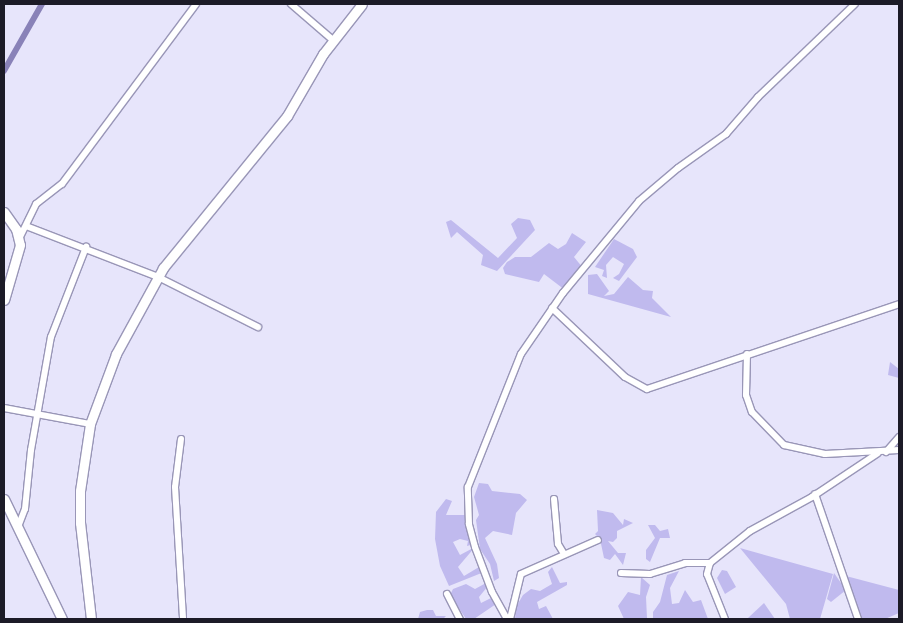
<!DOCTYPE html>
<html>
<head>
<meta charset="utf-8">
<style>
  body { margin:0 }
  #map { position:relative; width:903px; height:623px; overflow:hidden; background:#e7e5fb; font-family:"Sofia Sans Condensed",sans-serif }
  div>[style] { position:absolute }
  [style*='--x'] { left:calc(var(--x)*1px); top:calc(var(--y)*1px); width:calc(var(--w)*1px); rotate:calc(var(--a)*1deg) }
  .green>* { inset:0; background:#c0baee }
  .canal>* { height:5.5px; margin:-2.75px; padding:0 2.75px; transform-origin:2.75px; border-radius:2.75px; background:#8982b8 }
  .roads { filter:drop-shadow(1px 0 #9996b7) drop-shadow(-1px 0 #9996b7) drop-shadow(0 1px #9996b7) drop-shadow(0 -1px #9996b7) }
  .minor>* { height:6px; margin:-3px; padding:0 3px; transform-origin:3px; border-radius:3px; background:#fff }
  .secondary>* { height:9px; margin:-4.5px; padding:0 4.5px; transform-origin:4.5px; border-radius:4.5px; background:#fff }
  span { translate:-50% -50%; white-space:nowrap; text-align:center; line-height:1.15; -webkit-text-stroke:5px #e7e5fb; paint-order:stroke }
  .frame { position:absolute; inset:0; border:5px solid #1c1b27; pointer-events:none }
</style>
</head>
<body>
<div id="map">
  <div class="green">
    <div style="clip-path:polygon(518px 218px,530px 220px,535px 230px,497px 271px,481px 265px,483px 255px,457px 232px,451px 238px,446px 222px,451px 220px,498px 258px,517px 238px,511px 224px)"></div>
    <div style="clip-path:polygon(572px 233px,586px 242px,574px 257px,583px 268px,565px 290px,544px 274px,539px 282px,505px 274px,503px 268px,507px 262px,515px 257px,531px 257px,549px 243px,558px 249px,566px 244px)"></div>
    <div style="clip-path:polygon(614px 239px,633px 249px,637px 257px,619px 281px,613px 278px,619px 274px,624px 264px,613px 257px,606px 265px,607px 278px,602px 276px,604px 270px,595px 267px)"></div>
    <div style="clip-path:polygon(597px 274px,609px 291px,604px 296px,614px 294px,628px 277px,643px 290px,653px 291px,652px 298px,671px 317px,588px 294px,588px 275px)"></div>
    <div style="clip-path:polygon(890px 362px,899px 369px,899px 378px,888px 375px)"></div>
    <div style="clip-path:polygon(479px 483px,488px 484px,492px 491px,520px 494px,527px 500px,516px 513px,512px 535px,493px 531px,485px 538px,497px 564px,499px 578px,494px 581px,490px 564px,480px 549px,476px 520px,479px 515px,474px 497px)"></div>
    <div style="clip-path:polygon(446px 499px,452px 501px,446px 515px,469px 515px,474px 544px,467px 546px,468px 541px,460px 539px,453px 542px,460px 555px,475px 547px,458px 567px,464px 576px,479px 567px,484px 572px,449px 586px,440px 566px,435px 539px,436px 512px)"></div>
    <div style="clip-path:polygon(597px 510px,613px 513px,623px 525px,624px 519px,633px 523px,617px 531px,617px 538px,613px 542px,608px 541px,618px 553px,626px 553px,623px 565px,615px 554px,610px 560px,604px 558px,600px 539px,595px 534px,598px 531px)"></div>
    <div style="clip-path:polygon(648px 525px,655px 525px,660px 531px,668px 529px,670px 538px,660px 538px,650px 562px,646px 559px,646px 550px,655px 538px)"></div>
    <div style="clip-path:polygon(740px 548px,833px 574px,820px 619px,790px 619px,786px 604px)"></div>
    <div style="clip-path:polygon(552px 567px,560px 583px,567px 582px,567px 585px,537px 602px,539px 609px,546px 606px,553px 619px,515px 619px,516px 607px,523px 595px,531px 589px,540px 591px,552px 584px,548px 572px)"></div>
    <div style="clip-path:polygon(722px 570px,727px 571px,736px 587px,725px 594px,717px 578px)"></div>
    <div style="clip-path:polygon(679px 571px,670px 588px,672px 604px,679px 603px,685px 590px,693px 602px,701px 600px,708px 619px,653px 619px,653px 612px,660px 602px,667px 575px)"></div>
    <div style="clip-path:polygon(834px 573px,846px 590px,831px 602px,827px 599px)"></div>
    <div style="clip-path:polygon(846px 576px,899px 590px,899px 613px,885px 619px,860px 619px)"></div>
    <div style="clip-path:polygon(641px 577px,650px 585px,646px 597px,647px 618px,624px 619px,618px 606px,628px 592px,640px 595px)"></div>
    <div style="clip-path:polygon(486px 583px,488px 586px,479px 597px,481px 603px,491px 598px,496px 604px,474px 619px,466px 619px,450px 595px,453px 589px,466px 584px,475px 589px)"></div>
    <div style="clip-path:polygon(764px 603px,775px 619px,747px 619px,748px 618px)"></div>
    <div style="clip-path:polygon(427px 610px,433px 610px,436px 616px,446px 616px,443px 619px,418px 619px,420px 612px)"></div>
  </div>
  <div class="canal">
    <div style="--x:4;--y:71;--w:77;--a:-60.4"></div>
  </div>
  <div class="roads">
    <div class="minor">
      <div style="--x:291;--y:4;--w:57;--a:40.7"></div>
      <div style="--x:26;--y:226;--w:142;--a:21.1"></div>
      <div style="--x:158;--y:277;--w:112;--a:26.6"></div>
      <div style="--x:19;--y:239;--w:39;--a:-64"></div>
      <div style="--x:36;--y:204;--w:33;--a:-38"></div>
      <div style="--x:62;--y:184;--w:224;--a:-53.3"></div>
      <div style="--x:552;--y:308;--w:100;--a:43.4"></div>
      <div style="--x:625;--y:377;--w:25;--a:29"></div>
      <div style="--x:647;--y:389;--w:266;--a:-18.6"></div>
      <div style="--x:747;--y:354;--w:41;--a:91.4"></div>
      <div style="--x:746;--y:395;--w:18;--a:71"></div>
      <div style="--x:752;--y:412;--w:46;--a:45.9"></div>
      <div style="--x:784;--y:445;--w:42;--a:12.4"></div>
      <div style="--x:825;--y:454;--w:74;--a:-3.1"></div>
      <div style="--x:4;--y:408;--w:87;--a:10.5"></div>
      <div style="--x:181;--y:439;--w:48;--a:97.1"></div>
      <div style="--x:175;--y:487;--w:132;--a:86.5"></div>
      <div style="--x:886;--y:452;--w:20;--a:-49"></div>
      <div style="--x:815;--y:494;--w:132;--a:71"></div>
      <div style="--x:554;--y:499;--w:45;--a:84.9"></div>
      <div style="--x:558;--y:544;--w:12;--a:59"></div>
      <div style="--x:18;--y:527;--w:19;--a:-69"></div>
      <div style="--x:25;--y:509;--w:59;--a:-84.2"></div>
      <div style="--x:31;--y:450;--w:115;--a:-80"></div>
      <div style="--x:51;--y:337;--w:97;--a:-68.7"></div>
      <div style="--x:621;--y:573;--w:29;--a:2"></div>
      <div style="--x:650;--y:574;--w:37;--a:-17"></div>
      <div style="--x:685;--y:563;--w:25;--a:0"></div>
      <div style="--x:447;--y:594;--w:28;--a:63"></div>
      <div style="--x:507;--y:619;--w:31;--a:-119"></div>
      <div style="--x:492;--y:592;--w:48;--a:-110.7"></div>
      <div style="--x:475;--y:547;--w:24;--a:-105"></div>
      <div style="--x:469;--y:524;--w:37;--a:-92"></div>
      <div style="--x:468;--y:487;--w:143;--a:-68.3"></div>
      <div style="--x:521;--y:354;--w:74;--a:-55.5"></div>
      <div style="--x:563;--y:293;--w:119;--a:-50.4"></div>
      <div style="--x:639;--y:201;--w:51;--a:-40.2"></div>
      <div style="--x:678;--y:168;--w:59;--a:-35.3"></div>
      <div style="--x:726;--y:134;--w:49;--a:-49.1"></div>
      <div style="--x:758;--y:97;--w:134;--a:-43.8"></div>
      <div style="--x:510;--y:619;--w:46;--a:-76.3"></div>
      <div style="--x:521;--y:574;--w:84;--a:-23.8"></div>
      <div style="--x:725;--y:619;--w:48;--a:-111.8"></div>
      <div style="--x:707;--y:574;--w:11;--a:-75"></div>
      <div style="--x:710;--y:563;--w:51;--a:-38.7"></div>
      <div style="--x:750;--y:531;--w:71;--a:-28.7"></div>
      <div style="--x:812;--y:497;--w:79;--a:-33.7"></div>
    </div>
    <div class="secondary">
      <div style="--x:4;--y:212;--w:21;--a:55"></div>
      <div style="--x:16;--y:229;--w:16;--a:76"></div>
      <div style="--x:20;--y:245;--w:57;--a:106.2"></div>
      <div style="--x:4;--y:499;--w:133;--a:64.2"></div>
      <div style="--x:91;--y:619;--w:97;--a:-96.5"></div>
      <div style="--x:80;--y:523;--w:32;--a:-90"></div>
      <div style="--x:80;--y:491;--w:68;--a:-81.5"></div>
      <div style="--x:90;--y:424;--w:75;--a:-69.6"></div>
      <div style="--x:116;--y:354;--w:98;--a:-61.3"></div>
      <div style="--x:163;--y:268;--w:196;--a:-50.8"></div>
      <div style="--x:287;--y:116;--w:72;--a:-59.9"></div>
      <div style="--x:323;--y:54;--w:63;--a:-52"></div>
    </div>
  </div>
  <div class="frame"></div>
</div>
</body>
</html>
